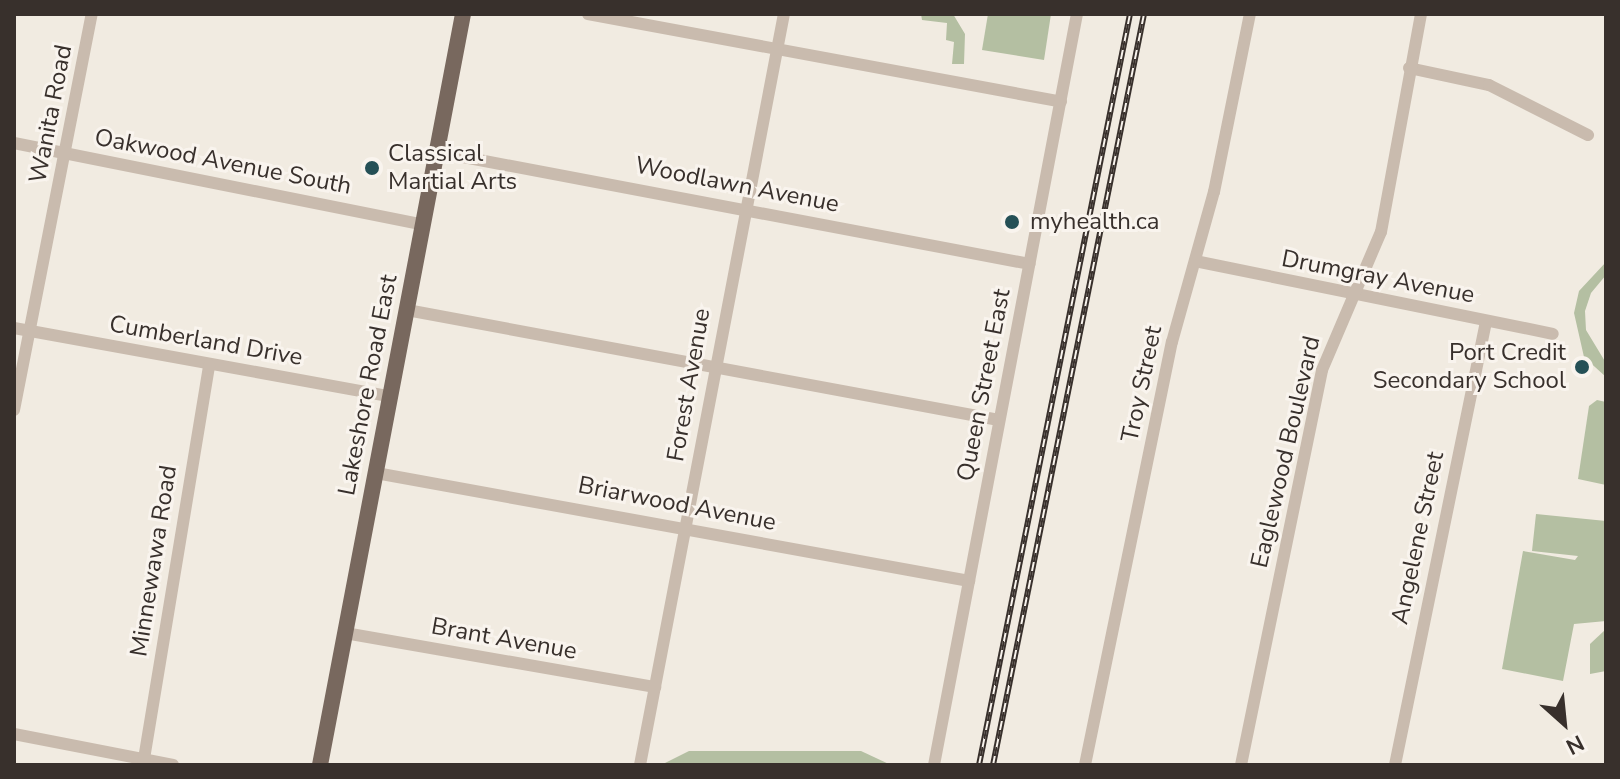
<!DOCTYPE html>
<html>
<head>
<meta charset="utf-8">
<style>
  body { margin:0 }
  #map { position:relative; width:1620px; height:779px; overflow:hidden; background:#f1ebe1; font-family:"Nunito Sans",sans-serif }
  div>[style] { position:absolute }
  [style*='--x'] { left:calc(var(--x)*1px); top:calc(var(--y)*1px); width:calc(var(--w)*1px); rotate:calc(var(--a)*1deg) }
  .green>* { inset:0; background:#b4bfa2 }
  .minor>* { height:12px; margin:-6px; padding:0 6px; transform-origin:6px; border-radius:6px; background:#c9bbae }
  .major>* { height:16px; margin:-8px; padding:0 8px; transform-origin:8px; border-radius:8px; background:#78685e }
  .rail>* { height:6px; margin-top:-3px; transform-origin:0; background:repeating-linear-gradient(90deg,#f9f4ee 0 9px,#38302c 0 18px); box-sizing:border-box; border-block:2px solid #38302c }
  .dots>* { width:22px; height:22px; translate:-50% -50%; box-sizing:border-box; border:4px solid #f9f4ee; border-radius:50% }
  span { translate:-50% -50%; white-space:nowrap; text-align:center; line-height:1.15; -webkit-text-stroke:6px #f9f4ee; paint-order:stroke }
  .street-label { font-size:24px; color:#38302c }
  .poi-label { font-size:24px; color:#38302c }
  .left { translate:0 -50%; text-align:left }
  .right { translate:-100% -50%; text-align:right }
  .frame { position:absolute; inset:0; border:16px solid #38302c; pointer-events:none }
  .north { position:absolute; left:1524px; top:683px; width:80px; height:80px; -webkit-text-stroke:6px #f9f4ee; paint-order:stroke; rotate:153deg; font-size:22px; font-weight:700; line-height:32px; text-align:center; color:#38302c }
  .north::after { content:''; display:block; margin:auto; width:28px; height:36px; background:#38302c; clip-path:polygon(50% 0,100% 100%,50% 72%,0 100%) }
</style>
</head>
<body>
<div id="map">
  <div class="green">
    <div style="clip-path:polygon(921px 14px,953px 14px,965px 34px,964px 64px,952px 64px,954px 42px,946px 40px,947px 23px,922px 20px)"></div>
    <div style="clip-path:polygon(988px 14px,1051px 14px,1044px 60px,982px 50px)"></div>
    <div style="clip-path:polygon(1606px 262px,1606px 275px,1591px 293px,1585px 311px,1586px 330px,1606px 363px,1606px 377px,1584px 357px,1574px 313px,1579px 291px)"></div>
    <div style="clip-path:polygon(1597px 400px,1606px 402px,1606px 485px,1578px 479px,1589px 406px)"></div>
    <div style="clip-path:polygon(1536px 514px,1606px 521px,1606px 621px,1574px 624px,1563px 681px,1502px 669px,1523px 551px,1575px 560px,1578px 556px,1532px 551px)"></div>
    <div style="clip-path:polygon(1606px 629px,1606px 671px,1590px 674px,1590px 644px)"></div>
    <div style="clip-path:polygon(689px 751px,861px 751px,891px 765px,661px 765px)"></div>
  </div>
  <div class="minor">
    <div style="--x:588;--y:14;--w:481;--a:10.5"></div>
    <div style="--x:1409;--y:68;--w:82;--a:12"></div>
    <div style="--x:1489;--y:85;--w:111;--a:26.8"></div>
    <div style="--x:14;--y:143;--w:417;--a:11.3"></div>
    <div style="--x:437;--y:152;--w:603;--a:10.7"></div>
    <div style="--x:1195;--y:261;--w:365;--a:11.5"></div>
    <div style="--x:407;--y:310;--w:602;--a:10.53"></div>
    <div style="--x:14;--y:328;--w:382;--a:10.3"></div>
    <div style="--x:14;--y:410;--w:404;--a:-78.9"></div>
    <div style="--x:376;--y:473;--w:603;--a:10.32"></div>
    <div style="--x:345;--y:633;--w:315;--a:9.9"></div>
    <div style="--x:14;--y:734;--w:162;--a:11"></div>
    <div style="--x:143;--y:765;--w:405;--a:-80.6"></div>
    <div style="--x:640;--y:765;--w:765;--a:-79.15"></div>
    <div style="--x:934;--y:765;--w:764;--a:-79.22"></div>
    <div style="--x:1085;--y:765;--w:432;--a:-78.4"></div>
    <div style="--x:1172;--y:342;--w:156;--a:-74.4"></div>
    <div style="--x:1214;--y:192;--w:182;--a:-78.6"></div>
    <div style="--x:1241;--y:765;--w:403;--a:-78.4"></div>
    <div style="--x:1322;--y:370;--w:150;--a:-66.9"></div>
    <div style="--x:1381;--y:232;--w:222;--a:-79.6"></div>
    <div style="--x:1395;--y:765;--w:453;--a:-78.4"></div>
  </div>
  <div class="major">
    <div style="--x:320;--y:765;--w:764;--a:-79.22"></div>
  </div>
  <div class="rail">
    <div style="--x:979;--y:765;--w:766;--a:-78.63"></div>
    <div style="--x:993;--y:765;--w:766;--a:-78.63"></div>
  </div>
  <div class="dots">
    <div style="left:372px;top:168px;background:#255056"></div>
    <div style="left:1012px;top:222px;background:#255056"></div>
    <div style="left:1582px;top:367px;background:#255056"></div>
  </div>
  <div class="street-label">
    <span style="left:51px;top:114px;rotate:-79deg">Wanita Road</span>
    <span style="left:223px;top:162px;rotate:11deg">Oakwood Avenue South</span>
    <span style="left:737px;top:185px;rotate:11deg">Woodlawn Avenue</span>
    <span style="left:1378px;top:277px;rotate:11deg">Drumgray Avenue</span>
    <span style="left:206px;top:341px;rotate:10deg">Cumberland Drive</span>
    <span style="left:1142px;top:384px;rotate:-78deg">Troy Street</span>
    <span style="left:368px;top:385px;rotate:-79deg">Lakeshore Road East</span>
    <span style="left:689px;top:385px;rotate:-80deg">Forest Avenue</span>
    <span style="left:984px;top:385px;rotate:-79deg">Queen Street East</span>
    <span style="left:1286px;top:452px;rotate:-77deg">Eaglewood Boulevard</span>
    <span style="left:677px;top:504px;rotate:11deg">Briarwood Avenue</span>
    <span style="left:1418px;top:538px;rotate:-78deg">Angelene Street</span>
    <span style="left:154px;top:561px;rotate:-81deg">Minnewawa Road</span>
    <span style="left:504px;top:639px;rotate:10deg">Brant Avenue</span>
  </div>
  <div class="poi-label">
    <span class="left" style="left:388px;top:168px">Classical<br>Martial Arts</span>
    <span class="left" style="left:1030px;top:222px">myhealth.ca</span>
    <span class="right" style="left:1566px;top:367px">Port Credit<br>Secondary School</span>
  </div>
  <div class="frame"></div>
  <div class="north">N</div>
</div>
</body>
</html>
